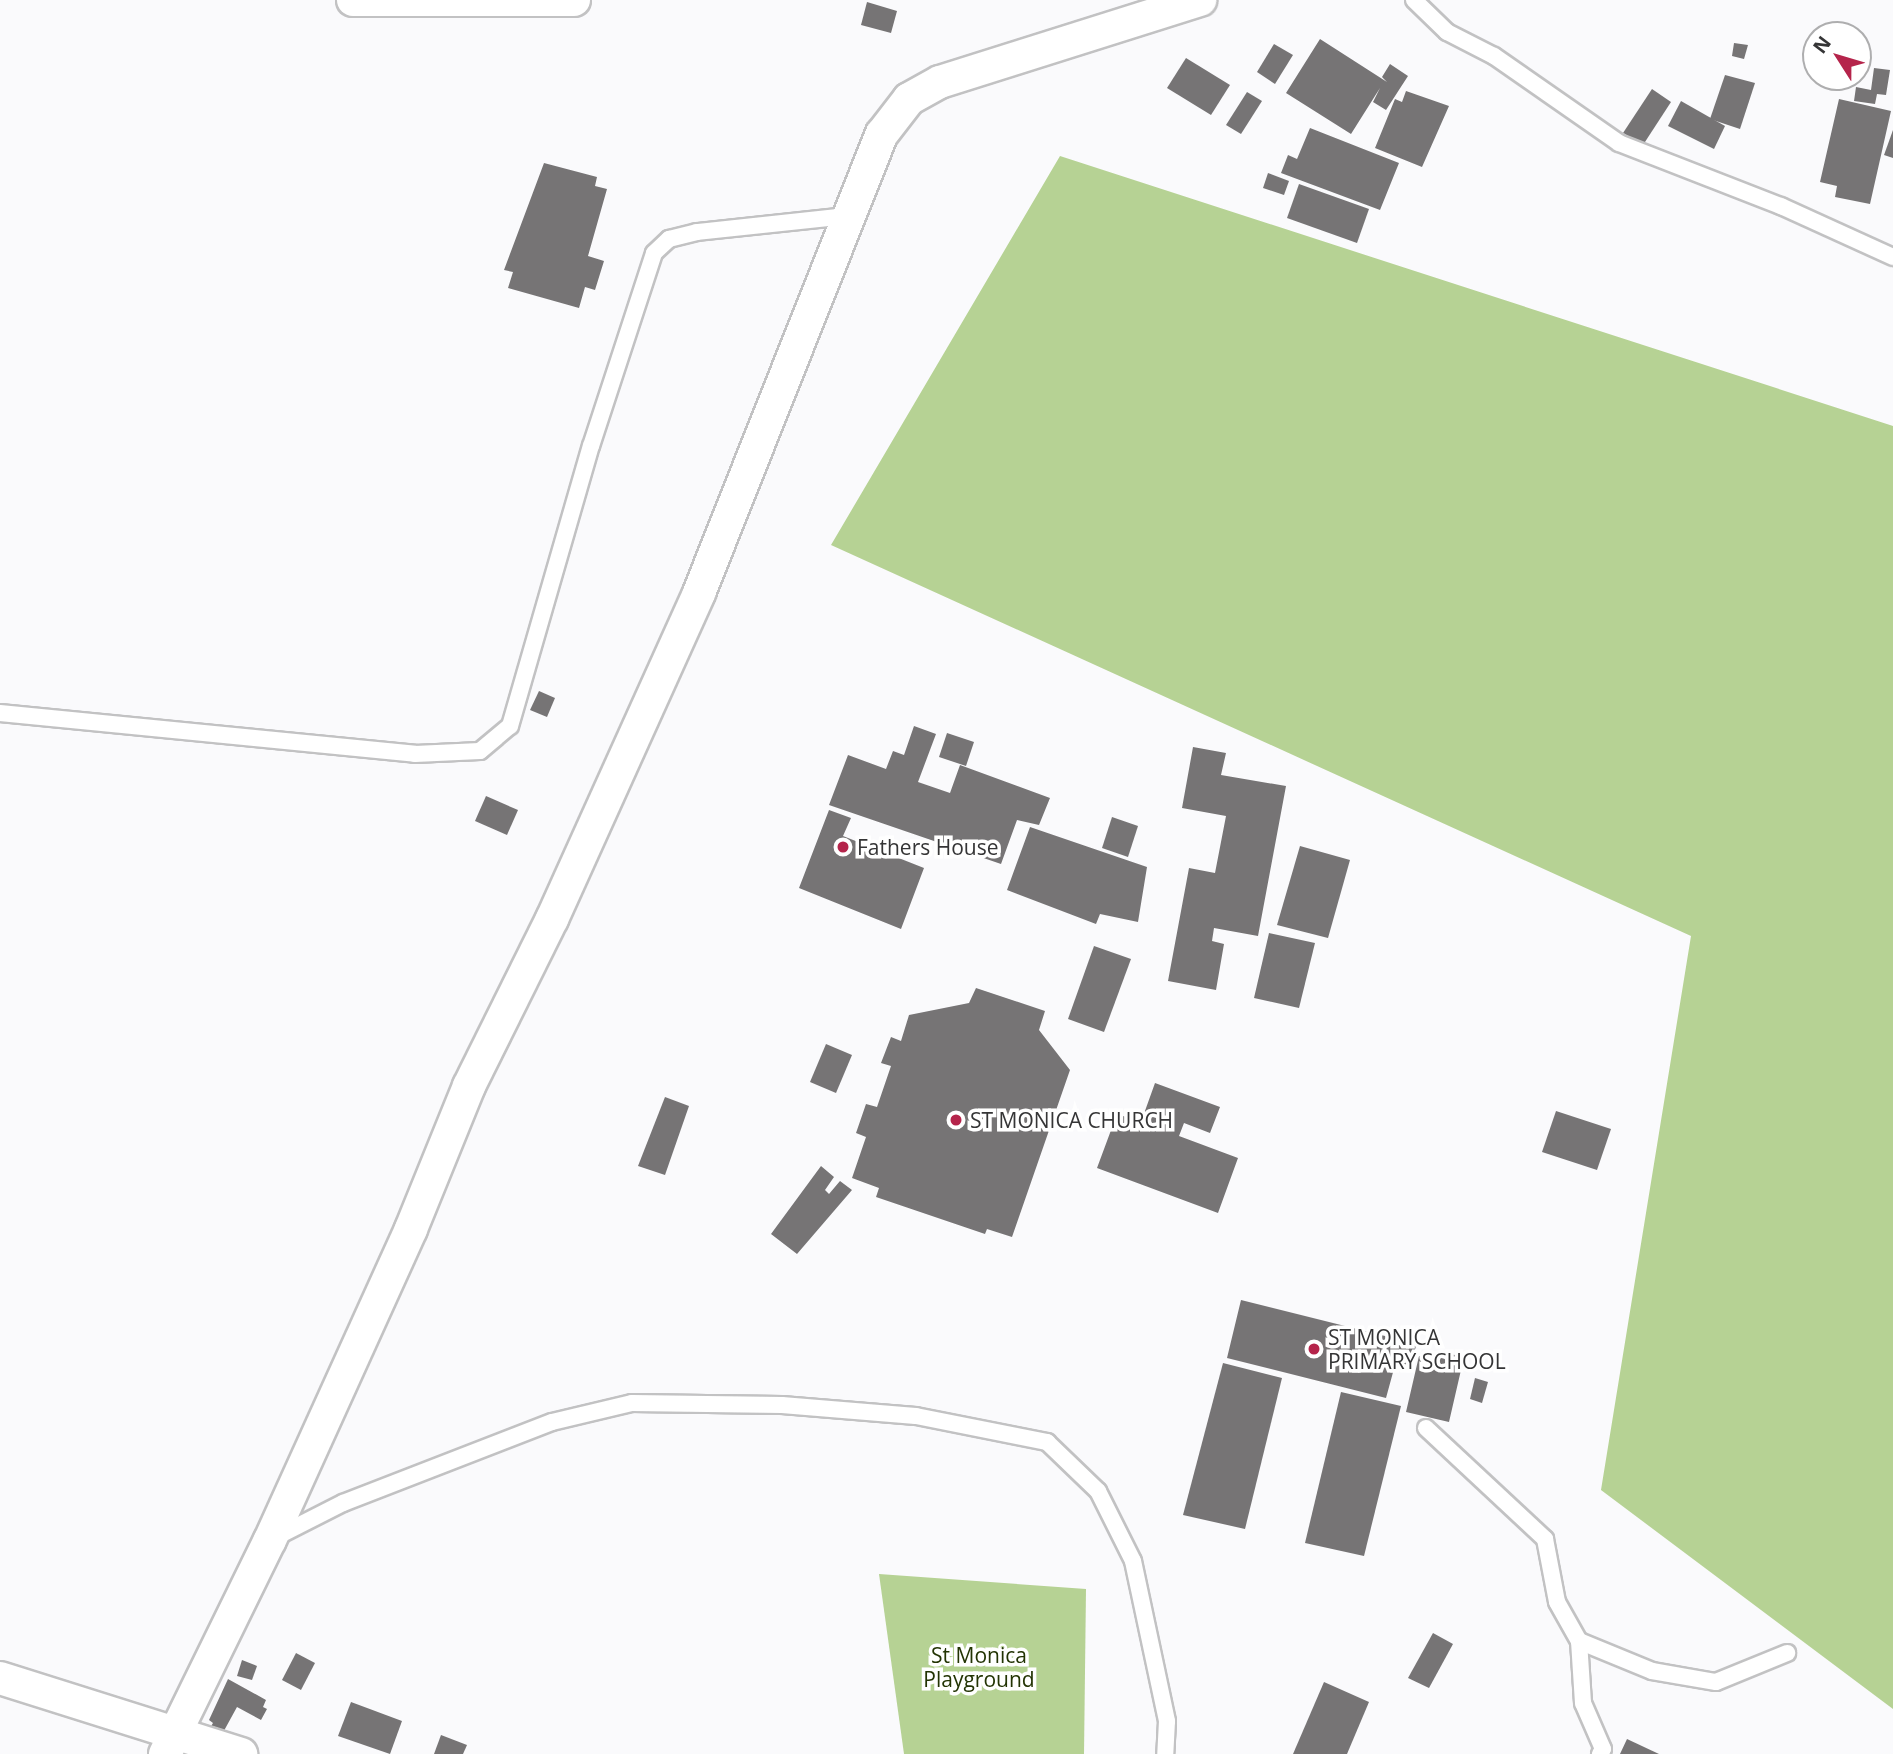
<!DOCTYPE html>
<html>
<head>
<meta charset="utf-8">
<style>
  body { margin:0 }
  #map { position:relative; width:1893px; height:1754px; overflow:hidden; background:#fafafc; font-family:"Open Sans",sans-serif }
  div>[style] { position:absolute }
  [style*='--x'] { left:calc(var(--x)*1px); top:calc(var(--y)*1px); width:calc(var(--w)*1px); rotate:calc(var(--a)*1deg) }
  .green>* { inset:0; background:#b6d294 }
  .building>* { inset:0; background:#767475 }
  .roads { filter:drop-shadow(2px 0 #c2c2c3) drop-shadow(-2px 0 #c2c2c3) drop-shadow(0 2px #c2c2c3) drop-shadow(0 -2px #c2c2c3) }
  .lane>* { height:16px; margin:-8px; padding:0 8px; transform-origin:8px; border-radius:8px; background:#fff }
  .street>* { height:32px; margin:-16px; padding:0 16px; transform-origin:16px; border-radius:16px; background:#fff }
  .dots>* { width:19px; height:19px; translate:-50% -50%; box-sizing:border-box; border:4px solid #fff; border-radius:50% }
  span { translate:-50% -50%; white-space:nowrap; text-align:center; line-height:1.15; -webkit-text-stroke:7px #fff; paint-order:stroke }
  .poi-label { font-size:21px; color:#353536 }
  .left { translate:0 -50%; text-align:left }
  .park-label { font-size:21px; color:#233404 }
  .north { position:absolute; left:1802px; top:21px; width:70px; height:70px; box-sizing:border-box; background:#fff; border:2px solid #aeaeaf; border-radius:50%; rotate:307deg; font-size:19px; font-weight:700; line-height:28px; text-align:center; color:#353536 }
  .north::after { content:''; display:block; margin:auto; width:24px; height:32px; background:#b5244b; clip-path:polygon(50% 0,100% 100%,50% 72%,0 100%) }
</style>
</head>
<body>
<div id="map">
  <div class="green">
    <div style="clip-path:polygon(1060px 156px,1893px 426px,1893px 1709px,1601px 1490px,1691px 936px,831px 545px)"></div>
    <div style="clip-path:polygon(879px 1574px,1086px 1589px,1084px 1754px,904px 1754px)"></div>
  </div>
  <div class="building">
    <div style="clip-path:polygon(867px 2px,897px 11px,891px 33px,861px 25px)"></div>
    <div style="clip-path:polygon(1320px 39px,1387px 82px,1382px 77px,1390px 64px,1408px 76px,1386px 110px,1373px 102px,1380px 88px,1351px 134px,1286px 93px)"></div>
    <div style="clip-path:polygon(1734px 43px,1748px 45px,1744px 59px,1732px 56px)"></div>
    <div style="clip-path:polygon(1274px 44px,1293px 55px,1275px 84px,1257px 72px)"></div>
    <div style="clip-path:polygon(1186px 58px,1230px 85px,1211px 115px,1167px 88px)"></div>
    <div style="clip-path:polygon(1874px 68px,1890px 70px,1886px 95px,1877px 94px,1875px 104px,1854px 101px,1856px 87px,1871px 90px)"></div>
    <div style="clip-path:polygon(1725px 75px,1755px 83px,1740px 129px,1710px 119px)"></div>
    <div style="clip-path:polygon(1652px 89px,1671px 102px,1643px 145px,1623px 133px)"></div>
    <div style="clip-path:polygon(1406px 91px,1449px 106px,1422px 167px,1375px 148px,1395px 99px,1402px 102px)"></div>
    <div style="clip-path:polygon(1247px 92px,1262px 101px,1241px 134px,1226px 125px)"></div>
    <div style="clip-path:polygon(1839px 99px,1891px 111px,1870px 204px,1835px 197px,1837px 186px,1820px 182px)"></div>
    <div style="clip-path:polygon(1681px 101px,1725px 126px,1714px 149px,1668px 126px)"></div>
    <div style="clip-path:polygon(1310px 128px,1399px 163px,1380px 210px,1281px 173px,1288px 155px,1297px 159px)"></div>
    <div style="clip-path:polygon(1893px 130px,1893px 158px,1884px 155px)"></div>
    <div style="clip-path:polygon(544px 163px,597px 177px,595px 186px,607px 189px,588px 256px,604px 261px,595px 290px,585px 287px,579px 308px,508px 288px,513px 272px,504px 270px)"></div>
    <div style="clip-path:polygon(1268px 173px,1289px 181px,1284px 195px,1263px 188px)"></div>
    <div style="clip-path:polygon(1299px 184px,1369px 209px,1357px 243px,1287px 218px)"></div>
    <div style="clip-path:polygon(539px 691px,555px 698px,547px 717px,530px 710px)"></div>
    <div style="clip-path:polygon(914px 726px,936px 734px,918px 782px,950px 793px,960px 765px,1050px 798px,1039px 825px,1017px 820px,1001px 864px,829px 805px,848px 755px,886px 769px,893px 751px,904px 755px)"></div>
    <div style="clip-path:polygon(947px 733px,974px 742px,966px 766px,939px 757px)"></div>
    <div style="clip-path:polygon(1193px 747px,1226px 753px,1221px 775px,1286px 786px,1258px 936px,1214px 928px,1212px 941px,1224px 944px,1216px 990px,1168px 981px,1189px 868px,1215px 873px,1226px 816px,1182px 808px)"></div>
    <div style="clip-path:polygon(486px 796px,518px 810px,507px 835px,475px 821px)"></div>
    <div style="clip-path:polygon(829px 810px,851px 818px,843px 836px,924px 868px,901px 929px,799px 888px)"></div>
    <div style="clip-path:polygon(1112px 817px,1138px 826px,1128px 857px,1102px 848px)"></div>
    <div style="clip-path:polygon(1030px 827px,1147px 867px,1138px 922px,1100px 914px,1096px 924px,1007px 890px)"></div>
    <div style="clip-path:polygon(1300px 846px,1350px 860px,1328px 938px,1277px 925px)"></div>
    <div style="clip-path:polygon(1269px 933px,1315px 943px,1299px 1008px,1254px 998px)"></div>
    <div style="clip-path:polygon(1094px 946px,1131px 959px,1104px 1032px,1068px 1019px)"></div>
    <div style="clip-path:polygon(976px 988px,1045px 1011px,1039px 1030px,1070px 1070px,1012px 1237px,987px 1229px,985px 1234px,876px 1197px,879px 1188px,852px 1178px,866px 1137px,856px 1133px,866px 1104px,877px 1107px,891px 1066px,881px 1063px,891px 1037px,901px 1041px,909px 1015px,969px 1003px)"></div>
    <div style="clip-path:polygon(826px 1044px,852px 1055px,836px 1093px,810px 1082px)"></div>
    <div style="clip-path:polygon(1155px 1083px,1220px 1107px,1210px 1133px,1184px 1123px,1179px 1136px,1238px 1158px,1218px 1213px,1097px 1168px,1117px 1114px,1141px 1122px)"></div>
    <div style="clip-path:polygon(665px 1097px,689px 1106px,665px 1175px,638px 1166px)"></div>
    <div style="clip-path:polygon(1556px 1111px,1611px 1129px,1597px 1170px,1542px 1152px)"></div>
    <div style="clip-path:polygon(821px 1166px,834px 1177px,825px 1190px,829px 1194px,840px 1181px,852px 1190px,797px 1254px,771px 1234px)"></div>
    <div style="clip-path:polygon(1241px 1300px,1401px 1340px,1416px 1346px,1410px 1368px,1395px 1365px,1386px 1398px,1227px 1358px)"></div>
    <div style="clip-path:polygon(1437px 1351px,1464px 1357px,1449px 1422px,1406px 1412px,1419px 1356px,1436px 1360px)"></div>
    <div style="clip-path:polygon(1223px 1363px,1282px 1378px,1245px 1529px,1183px 1515px)"></div>
    <div style="clip-path:polygon(1475px 1378px,1488px 1382px,1482px 1403px,1470px 1399px)"></div>
    <div style="clip-path:polygon(1341px 1392px,1401px 1406px,1364px 1556px,1305px 1543px)"></div>
    <div style="clip-path:polygon(1433px 1633px,1453px 1644px,1429px 1688px,1408px 1678px)"></div>
    <div style="clip-path:polygon(296px 1653px,315px 1663px,301px 1690px,282px 1680px)"></div>
    <div style="clip-path:polygon(242px 1660px,257px 1666px,252px 1680px,237px 1676px)"></div>
    <div style="clip-path:polygon(228px 1679px,266px 1700px,263px 1707px,267px 1709px,261px 1720px,237px 1707px,220px 1738px,208px 1731px,213px 1723px,209px 1720px)"></div>
    <div style="clip-path:polygon(1324px 1682px,1369px 1702px,1347px 1754px,1293px 1754px)"></div>
    <div style="clip-path:polygon(351px 1702px,402px 1721px,390px 1754px,338px 1736px)"></div>
    <div style="clip-path:polygon(441px 1735px,467px 1745px,463px 1754px,434px 1754px)"></div>
    <div style="clip-path:polygon(1627px 1739px,1659px 1754px,1620px 1754px)"></div>
  </div>
  <div class="roads">
    <div class="lane">
      <div style="--x:1414;--y:0;--w:46;--a:44.1"></div>
      <div style="--x:1447;--y:32;--w:53;--a:27.1"></div>
      <div style="--x:1494;--y:56;--w:152;--a:34.8"></div>
      <div style="--x:1619;--y:143;--w:174;--a:21.3"></div>
      <div style="--x:1781;--y:206;--w:123;--a:24.5"></div>
      <div style="--x:0;--y:713;--w:417;--a:5.6"></div>
      <div style="--x:415;--y:754;--w:65;--a:-2.6"></div>
      <div style="--x:480;--y:751;--w:39;--a:-40"></div>
      <div style="--x:510;--y:726;--w:291;--a:-73.9"></div>
      <div style="--x:591;--y:446;--w:203;--a:-71.9"></div>
      <div style="--x:654;--y:253;--w:21;--a:-43"></div>
      <div style="--x:669;--y:239;--w:29;--a:-14"></div>
      <div style="--x:697;--y:232;--w:150;--a:-6.1"></div>
      <div style="--x:1426;--y:1428;--w:163;--a:43"></div>
      <div style="--x:1545;--y:1539;--w:64;--a:79.2"></div>
      <div style="--x:1557;--y:1602;--w:45;--a:60.6"></div>
      <div style="--x:1579;--y:1641;--w:79;--a:22.3"></div>
      <div style="--x:1652;--y:1671;--w:65;--a:9.8"></div>
      <div style="--x:1716;--y:1682;--w:77;--a:-22.2"></div>
      <div style="--x:276;--y:1537;--w:75;--a:-26.9"></div>
      <div style="--x:343;--y:1503;--w:224;--a:-21.2"></div>
      <div style="--x:552;--y:1422;--w:82;--a:-13.4"></div>
      <div style="--x:632;--y:1403;--w:150;--a:0.8"></div>
      <div style="--x:782;--y:1405;--w:134;--a:4.7"></div>
      <div style="--x:916;--y:1416;--w:134;--a:11.2"></div>
      <div style="--x:1047;--y:1442;--w:71;--a:43.9"></div>
      <div style="--x:1098;--y:1491;--w:78;--a:63.4"></div>
      <div style="--x:1133;--y:1561;--w:164;--a:78"></div>
      <div style="--x:1167;--y:1721;--w:33;--a:93"></div>
      <div style="--x:1579;--y:1641;--w:62;--a:86.3"></div>
      <div style="--x:1583;--y:1703;--w:50;--a:66.5"></div>
      <div style="--x:1603;--y:1749;--w:6;--a:121"></div>
    </div>
    <div class="street">
      <div style="--x:353;--y:0;--w:221;--a:0"></div>
      <div style="--x:0;--y:1678;--w:253;--a:17.5"></div>
      <div style="--x:165;--y:1754;--w:238;--a:-63.9"></div>
      <div style="--x:270;--y:1540;--w:341;--a:-65.6"></div>
      <div style="--x:411;--y:1229;--w:154;--a:-67.9"></div>
      <div style="--x:469;--y:1086;--w:186;--a:-63.6"></div>
      <div style="--x:552;--y:919;--w:358;--a:-65.7"></div>
      <div style="--x:699;--y:593;--w:494;--a:-68.3"></div>
      <div style="--x:882;--y:134;--w:44;--a:-52.4"></div>
      <div style="--x:909;--y:99;--w:35;--a:-29"></div>
      <div style="--x:940;--y:82;--w:273;--a:-17.5"></div>
    </div>
  </div>
  <div class="dots">
    <div style="left:843px;top:847px;background:#b5244b"></div>
    <div style="left:956px;top:1120px;background:#b5244b"></div>
    <div style="left:1314px;top:1349px;background:#b5244b"></div>
  </div>
  <div class="poi-label">
    <span class="left" style="left:857px;top:847px">Fathers House</span>
    <span class="left" style="left:970px;top:1120px">ST MONICA CHURCH</span>
    <span class="left" style="left:1328px;top:1349px">ST MONICA<br>PRIMARY SCHOOL</span>
  </div>
  <div class="park-label">
    <span style="left:979px;top:1667px">St Monica<br>Playground</span>
  </div>
  <div class="north">N</div>
</div>
</body>
</html>
